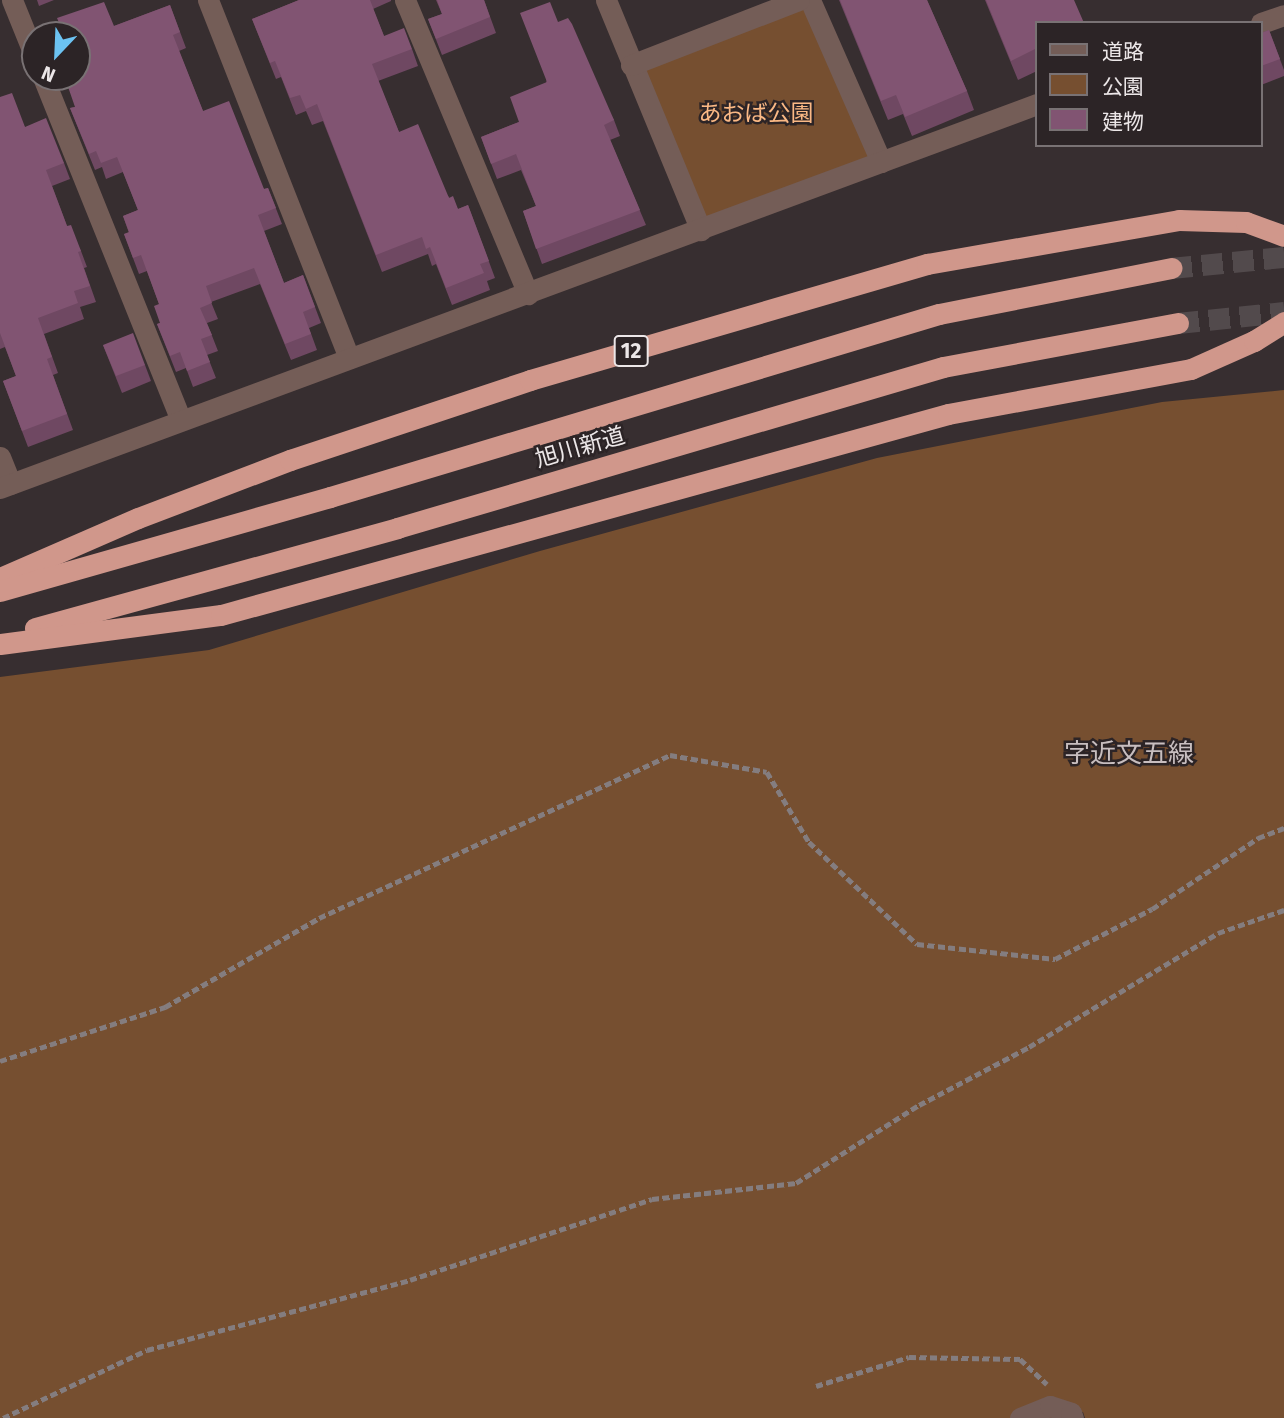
<!DOCTYPE html>
<html>
<head>
<meta charset="utf-8">
<style>
  body { margin:0 }
  #map { position:relative; width:1284px; height:1418px; overflow:hidden; background:#372e30; font-family:"Fira Sans","Noto Sans JP",sans-serif }
  div>[style] { position:absolute }
  [style*='--x'] { left:calc(var(--x)*1px); top:calc(var(--y)*1px); width:calc(var(--w)*1px); rotate:calc(var(--a)*1deg) }
  .green>* { inset:0; background:#764f30 }
  .highway-tunnel>* { height:21px; margin-top:-10.5px; transform-origin:0; background:repeating-linear-gradient(90deg,#524a4c 0 21px,transparent 0 31px) }
  .path>* { height:4.5px; margin-top:-2.25px; transform-origin:0; background:repeating-linear-gradient(90deg,#847d7f 0 7px,transparent 0 10.5px) }
  .street>* { height:21px; margin:-10.5px; padding:0 10.5px; transform-origin:10.5px; border-radius:10.5px; background:#745d57 }
  .highway>* { height:21px; margin:-10.5px; padding:0 10.5px; transform-origin:10.5px; border-radius:10.5px; background:#d0978b }
  .wall>* { inset:0; background:#6f4862 }
  .building>* { inset:0; background:#815472 }
  span { translate:-50% -50%; white-space:nowrap; text-align:center; line-height:1.15; -webkit-text-stroke:5px #2c2426; paint-order:stroke }
  .shield-label span { padding:2px 5px; background:#2c2426; border:2px solid; border-radius:5px; -webkit-text-stroke-width:0 }
  .shield-label { font-size:21px; color:#ece7e8; font-weight:700 }
  .park-label { font-size:23px; color:#fbb985 }
  .street-label { font-size:23px; color:#ece7e8 }
  .quarter-label { font-size:26px; color:#c8bebf }
  .legend { position:absolute; left:1035px; top:21px; width:228px; height:126px; box-sizing:border-box; background:#2c2426; border:2px solid #797274; margin:0; padding:9px 12px; list-style:none; font-size:21px; color:#ece7e8 }
  .legend li { display:flex; align-items:center; gap:14px; height:35px }
  .legend b { width:35px; border:2px solid #797274 }
  .north { position:absolute; left:21px; top:21px; width:70px; height:70px; box-sizing:border-box; background:#2c2426; border:2px solid #797274; border-radius:50%; rotate:203deg; font-size:19px; font-weight:700; line-height:28px; text-align:center; color:#ece7e8 }
  .north::after { content:''; display:block; margin:auto; width:24px; height:32px; background:#6cc3f2; clip-path:polygon(50% 0,100% 100%,50% 72%,0 100%) }
</style>
</head>
<body>
<div id="map">
  <div class="green">
    <div style="clip-path:polygon(799px 0,881px 162px,701px 230px,631px 65px)"></div>
    <div style="clip-path:polygon(1284px 390px,1284px 1418px,1085px 1418px,1083px 1412px,1068px 1418px,0 1418px,0 677px,209px 650px,540px 551px,877px 458px,1162px 402px)"></div>
  </div>
  <div class="highway-tunnel">
    <div style="--x:1171;--y:268;--w:114;--a:-5.6"></div>
    <div style="--x:1178;--y:323;--w:107;--a:-5.9"></div>
  </div>
  <div class="path">
    <div style="--x:0;--y:1061;--w:174;--a:-18.1"></div>
    <div style="--x:165;--y:1007;--w:178;--a:-30"></div>
    <div style="--x:319;--y:918;--w:387;--a:-24.9"></div>
    <div style="--x:670;--y:755;--w:98;--a:9.9"></div>
    <div style="--x:767;--y:772;--w:82;--a:59"></div>
    <div style="--x:809;--y:842;--w:149;--a:43.4"></div>
    <div style="--x:917;--y:944;--w:139;--a:6.2"></div>
    <div style="--x:1055;--y:959;--w:109;--a:-27.3"></div>
    <div style="--x:1152;--y:909;--w:128;--a:-33.8"></div>
    <div style="--x:1258;--y:838;--w:28;--a:-21"></div>
    <div style="--x:816;--y:1386;--w:97;--a:-17.3"></div>
    <div style="--x:909;--y:1357;--w:111;--a:1"></div>
    <div style="--x:1020;--y:1359;--w:37;--a:43"></div>
    <div style="--x:3;--y:1418;--w:159;--a:-25.3"></div>
    <div style="--x:147;--y:1350;--w:272;--a:-14.9"></div>
    <div style="--x:410;--y:1280;--w:255;--a:-18.5"></div>
    <div style="--x:652;--y:1199;--w:145;--a:-6.3"></div>
    <div style="--x:796;--y:1183;--w:146;--a:-32.4"></div>
    <div style="--x:919;--y:1105;--w:124;--a:-27.8"></div>
    <div style="--x:1029;--y:1047;--w:221;--a:-31.1"></div>
    <div style="--x:1218;--y:933;--w:70;--a:-19.2"></div>
  </div>
  <div class="street">
    <div style="--x:12;--y:0;--w:61;--a:68"></div>
    <div style="--x:208;--y:0;--w:385;--a:68.5"></div>
    <div style="--x:405;--y:0;--w:319;--a:67.3"></div>
    <div style="--x:606;--y:0;--w:249;--a:67.6"></div>
    <div style="--x:810;--y:0;--w:177;--a:66.3"></div>
    <div style="--x:1261;--y:23;--w:24;--a:-19"></div>
    <div style="--x:631;--y:65;--w:180;--a:-21.2"></div>
    <div style="--x:43;--y:77;--w:370;--a:68.1"></div>
    <div style="--x:0;--y:457;--w:29;--a:68"></div>
    <div style="--x:0;--y:488;--w:1106;--a:-20.32"></div>
    <div style="--x:1020;--y:1418;--w:32;--a:-22"></div>
    <div style="--x:1050;--y:1406;--w:22;--a:18"></div>
    <div style="--x:1071;--y:1413;--w:5;--a:68"></div>
  </div>
  <div class="highway">
    <div style="--x:0;--y:578;--w:150;--a:-23.5"></div>
    <div style="--x:138;--y:518;--w:163;--a:-20.9"></div>
    <div style="--x:290;--y:460;--w:253;--a:-18.4"></div>
    <div style="--x:530;--y:380;--w:414;--a:-16.3"></div>
    <div style="--x:927;--y:264;--w:256;--a:-9.9"></div>
    <div style="--x:1179;--y:220;--w:67;--a:1.7"></div>
    <div style="--x:1246;--y:222;--w:40;--a:20.2"></div>
    <div style="--x:0;--y:591;--w:343;--a:-15.9"></div>
    <div style="--x:330;--y:497;--w:636;--a:-16.73"></div>
    <div style="--x:939;--y:314;--w:237;--a:-11.2"></div>
    <div style="--x:35;--y:628;--w:376;--a:-15.4"></div>
    <div style="--x:397;--y:528;--w:569;--a:-16.43"></div>
    <div style="--x:943;--y:367;--w:239;--a:-10.6"></div>
    <div style="--x:0;--y:644;--w:223;--a:-7.5"></div>
    <div style="--x:221;--y:615;--w:754;--a:-15.45"></div>
    <div style="--x:948;--y:414;--w:247;--a:-10.5"></div>
    <div style="--x:1191;--y:369;--w:69;--a:-24"></div>
    <div style="--x:1254;--y:341;--w:36;--a:-32"></div>
  </div>
  <div class="wall">
    <div style="clip-path:polygon(37px 0,54px 0,39px 6px)"></div>
    <div style="clip-path:polygon(299px 0,391px 0,391px 1px,373px 9px,384px 36px,412px 49px,418px 66px,378px 81px,399px 132px,458px 209px,468px 205px,495px 278px,487px 281px,490px 290px,452px 305px,436px 264px,432px 266px,428px 254px,382px 272px,323px 121px,312px 125px,306px 111px,296px 115px,281px 77px,276px 79px,252px 19px)"></div>
    <div style="clip-path:polygon(436px 0,484px 0,496px 33px,442px 55px,428px 19px,442px 14px)"></div>
    <div style="clip-path:polygon(839px 0,927px 0,967px 91px,974px 110px,912px 136px,903px 114px,888px 120px)"></div>
    <div style="clip-path:polygon(985px 0,1074px 0,1037px 23px,1037px 71px,1018px 80px)"></div>
    <div style="clip-path:polygon(170px 5px,186px 48px,179px 51px,203px 111px,264px 189px,268px 188px,282px 224px,264px 231px,284px 283px,303px 275px,321px 323px,309px 328px,317px 350px,291px 360px,260px 284px,211px 302px,218px 319px,207px 323px,218px 351px,207px 355px,216px 378px,193px 387px,186px 368px,176px 372px,157px 324px,160px 323px,159px 304px,147px 271px,139px 274px,124px 234px,129px 233px,123px 216px,138px 210px,123px 172px,106px 179px,102px 167px,95px 170px,70px 108px,75px 107px,80px 77px,114px 26px)"></div>
    <div style="clip-path:polygon(558px 22px,614px 120px,620px 136px,610px 140px,646px 225px,542px 264px,523px 211px,536px 206px,521px 170px,497px 179px,481px 137px,519px 122px,546px 83px)"></div>
    <div style="clip-path:polygon(1269px 30px,1284px 70px,1284px 76px,1261px 85px,1261px 33px)"></div>
    <div style="clip-path:polygon(0 97px,25px 127px,64px 163px,70px 179px,52px 186px,67px 226px,81px 251px,87px 267px,84px 268px,96px 302px,80px 307px,84px 319px,44px 334px,58px 373px,53px 375px,73px 430px,28px 447px,3px 381px,16px 376px,5px 347px,0 349px)"></div>
    <div style="clip-path:polygon(103px 345px,145px 365px,151px 381px,122px 393px)"></div>
  </div>
  <div class="building">
    <div style="clip-path:polygon(299px 0,370px 0,384px 36px,404px 28px,412px 49px,372px 64px,399px 132px,418px 124px,449px 198px,453px 196px,458px 209px,468px 205px,489px 261px,480px 264px,484px 273px,446px 288px,430px 247px,426px 249px,422px 237px,376px 255px,317px 104px,306px 109px,300px 95px,290px 98px,275px 61px,270px 63px,252px 19px)"></div>
    <div style="clip-path:polygon(437px 0,484px 0,490px 17px,436px 39px,428px 19px,442px 14px)"></div>
    <div style="clip-path:polygon(840px 0,927px 0,967px 91px,905px 117px,896px 95px,881px 101px)"></div>
    <div style="clip-path:polygon(986px 0,1074px 0,1084px 23px,1037px 23px,1037px 48px,1011px 61px)"></div>
    <div style="clip-path:polygon(104px 2px,114px 26px,170px 5px,180px 32px,173px 35px,203px 111px,229px 101px,264px 189px,268px 188px,276px 208px,258px 215px,284px 283px,303px 275px,315px 307px,303px 312px,311px 334px,285px 344px,254px 268px,206px 286px,212px 303px,200px 308px,212px 335px,201px 339px,210px 362px,187px 371px,180px 352px,170px 356px,157px 324px,160px 323px,154px 306px,159px 304px,141px 255px,133px 258px,124px 234px,129px 232px,123px 216px,138px 210px,117px 157px,101px 163px,96px 151px,89px 154px,70px 108px,75px 107px,66px 81px,80px 76px,77px 69px,77px 35px,64px 35px,57px 18px)"></div>
    <div style="clip-path:polygon(550px 2px,558px 22px,568px 18px,572px 24px,614px 120px,604px 125px,640px 210px,536px 249px,523px 211px,536px 206px,516px 154px,491px 164px,481px 137px,519px 122px,510px 97px,547px 82px,520px 13px)"></div>
    <div style="clip-path:polygon(1269px 30px,1280px 59px,1261px 66px,1261px 33px)"></div>
    <div style="clip-path:polygon(12px 93px,25px 127px,46px 118px,64px 163px,46px 170px,67px 226px,71px 225px,81px 251px,78px 252px,90px 286px,74px 291px,78px 303px,38px 318px,52px 357px,47px 359px,67px 414px,22px 431px,3px 381px,16px 376px,0 333px,0 97px)"></div>
    <div style="clip-path:polygon(133px 333px,145px 365px,116px 376px,103px 345px)"></div>
  </div>
  <div class="shield-label">
    <span style="left:631px;top:351px">12</span>
  </div>
  <div class="park-label">
    <span style="left:756px;top:113px">あおば公園</span>
  </div>
  <div class="street-label">
    <span style="left:580px;top:447px;rotate:-16deg">旭川新道</span>
  </div>
  <div class="quarter-label">
    <span style="left:1129px;top:754px">字近文五線</span>
  </div>
  <ul class="legend">
  <li><b style="height:9px;background:#745d57"></b>道路</li>
  <li><b style="height:19px;background:#764f30"></b>公園</li>
  <li><b style="height:19px;background:#815472"></b>建物</li>
  </ul>
  <div class="north">N</div>
</div>
</body>
</html>
